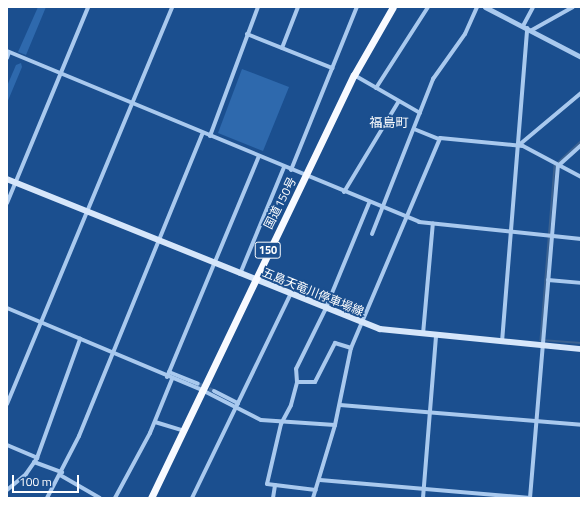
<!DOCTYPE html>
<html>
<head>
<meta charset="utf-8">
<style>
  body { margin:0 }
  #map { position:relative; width:588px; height:505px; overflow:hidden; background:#1b4f8f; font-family:"Titillium Web","Noto Sans JP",sans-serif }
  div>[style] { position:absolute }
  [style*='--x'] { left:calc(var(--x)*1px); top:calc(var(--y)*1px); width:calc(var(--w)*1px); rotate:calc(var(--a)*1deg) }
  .green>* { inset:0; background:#2e69ad }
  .stream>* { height:1.5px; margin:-0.75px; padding:0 0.75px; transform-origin:0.75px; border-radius:0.75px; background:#3c6290 }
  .minor-tunnel>* { height:4px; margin-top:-2px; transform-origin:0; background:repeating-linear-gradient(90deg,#3d69a0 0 4px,transparent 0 6px) }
  .minor>* { height:4px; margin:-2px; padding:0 2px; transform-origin:2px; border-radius:2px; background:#a9c9ee }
  .tertiary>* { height:5px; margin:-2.5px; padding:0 2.5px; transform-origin:2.5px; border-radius:2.5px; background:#a9c9ee }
  .secondary>* { height:5.5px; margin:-2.75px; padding:0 2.75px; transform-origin:2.75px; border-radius:2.75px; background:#d6e6fa }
  .trunk>* { height:7px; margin:-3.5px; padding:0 3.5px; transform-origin:3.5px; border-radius:3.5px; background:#f8faff }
  span { translate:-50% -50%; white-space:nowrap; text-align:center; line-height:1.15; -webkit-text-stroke:3.5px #1b4f8f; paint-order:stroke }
  .shield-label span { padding:1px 3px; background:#1b4f8f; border:1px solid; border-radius:3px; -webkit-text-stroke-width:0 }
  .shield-label { font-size:11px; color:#fff; font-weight:700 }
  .street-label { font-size:12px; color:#fff }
  .neighbourhood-label { font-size:13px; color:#fff }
  .frame { position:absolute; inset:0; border:8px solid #fff; pointer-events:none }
  .scale { position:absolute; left:12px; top:475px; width:67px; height:18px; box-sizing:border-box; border:2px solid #fff; border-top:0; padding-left:5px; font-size:12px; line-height:14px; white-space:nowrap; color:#fff; -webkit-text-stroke:3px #1b4f8f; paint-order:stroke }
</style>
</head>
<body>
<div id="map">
  <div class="green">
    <div style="clip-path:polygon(38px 7px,46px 7px,26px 55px,18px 52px)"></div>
    <div style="clip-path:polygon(21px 63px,22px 67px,7px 103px,7px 86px,16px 65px)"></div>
    <div style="clip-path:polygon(242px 69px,289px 87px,263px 151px,218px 133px)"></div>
  </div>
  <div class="stream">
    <div style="--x:581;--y:142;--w:35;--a:137"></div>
    <div style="--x:555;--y:166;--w:175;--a:94.6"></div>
    <div style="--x:541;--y:340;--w:40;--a:4.3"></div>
  </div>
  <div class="minor-tunnel">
    <div style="--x:198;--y:384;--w:17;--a:24"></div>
  </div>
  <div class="minor">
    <div style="--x:523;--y:26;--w:21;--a:-62"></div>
    <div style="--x:532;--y:30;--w:47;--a:-29.3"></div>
    <div style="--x:247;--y:34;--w:92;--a:21.8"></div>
    <div style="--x:282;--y:48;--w:44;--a:-68.7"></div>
    <div style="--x:7;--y:51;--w:446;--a:22.5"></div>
    <div style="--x:419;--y:222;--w:163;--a:6"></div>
    <div style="--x:7;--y:58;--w:6;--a:-72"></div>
    <div style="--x:354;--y:75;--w:76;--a:29.9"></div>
    <div style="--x:376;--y:88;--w:96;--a:-57.3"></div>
    <div style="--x:414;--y:129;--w:27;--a:22"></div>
    <div style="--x:210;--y:136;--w:138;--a:-69.6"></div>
    <div style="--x:519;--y:145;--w:81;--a:-40"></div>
    <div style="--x:291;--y:170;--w:176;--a:-68"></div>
    <div style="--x:344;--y:192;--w:106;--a:-58.9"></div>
    <div style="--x:7;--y:203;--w:212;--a:-67.5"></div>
    <div style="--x:372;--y:234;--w:167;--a:-68.5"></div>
    <div style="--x:433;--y:79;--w:55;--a:-54.6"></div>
    <div style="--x:465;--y:34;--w:30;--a:-66"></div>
    <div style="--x:240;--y:274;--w:116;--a:-67.6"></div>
    <div style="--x:548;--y:280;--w:33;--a:5"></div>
    <div style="--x:7;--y:308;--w:212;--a:22.8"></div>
    <div style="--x:202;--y:390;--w:66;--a:27"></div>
    <div style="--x:261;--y:420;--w:74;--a:3.9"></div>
    <div style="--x:423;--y:334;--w:111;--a:-84.9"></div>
    <div style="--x:502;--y:342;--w:315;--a:-85.4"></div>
    <div style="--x:169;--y:372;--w:31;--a:22"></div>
    <div style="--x:167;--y:377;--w:239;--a:-67.4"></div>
    <div style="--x:297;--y:382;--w:13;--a:-94"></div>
    <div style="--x:296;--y:369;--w:66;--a:-63.8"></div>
    <div style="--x:325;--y:310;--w:116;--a:-67.6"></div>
    <div style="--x:214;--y:391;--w:27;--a:27"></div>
    <div style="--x:7;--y:404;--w:430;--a:-67.4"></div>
    <div style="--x:340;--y:405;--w:242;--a:4.7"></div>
    <div style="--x:155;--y:422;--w:28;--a:17"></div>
    <div style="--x:7;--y:445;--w:33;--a:23"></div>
    <div style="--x:34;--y:462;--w:30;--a:20"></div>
    <div style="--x:60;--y:475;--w:46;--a:29.9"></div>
    <div style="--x:320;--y:480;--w:211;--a:4.9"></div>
    <div style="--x:275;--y:485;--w:41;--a:7"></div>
    <div style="--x:7;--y:490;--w:25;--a:-40"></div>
    <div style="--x:26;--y:474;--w:19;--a:-55"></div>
    <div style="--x:37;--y:458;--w:127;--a:-70.1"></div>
    <div style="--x:47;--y:498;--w:70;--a:-62.7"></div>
    <div style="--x:79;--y:436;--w:326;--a:-67.8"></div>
    <div style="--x:115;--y:498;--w:74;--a:-61.7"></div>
    <div style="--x:150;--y:433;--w:58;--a:-67.8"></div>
    <div style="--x:192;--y:498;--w:225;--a:-64.2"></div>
    <div style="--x:273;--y:498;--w:13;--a:-81"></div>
    <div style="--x:275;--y:485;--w:8;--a:-173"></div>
    <div style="--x:267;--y:484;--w:62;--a:-76.9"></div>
    <div style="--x:281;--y:424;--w:21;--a:-62"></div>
    <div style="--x:291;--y:405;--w:24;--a:-75"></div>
    <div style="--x:297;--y:382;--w:18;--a:0"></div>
    <div style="--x:315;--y:382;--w:44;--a:-62.9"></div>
    <div style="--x:335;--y:343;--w:17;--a:17"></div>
    <div style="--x:313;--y:498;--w:76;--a:-73.2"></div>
    <div style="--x:335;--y:425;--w:79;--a:-78.3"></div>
    <div style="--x:351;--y:348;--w:228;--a:-67"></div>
    <div style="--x:440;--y:138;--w:83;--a:5.5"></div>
    <div style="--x:523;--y:146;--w:66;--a:28.1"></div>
    <div style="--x:423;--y:498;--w:162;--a:-85.4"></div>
    <div style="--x:530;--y:498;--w:333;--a:-85.2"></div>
    <div style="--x:558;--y:166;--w:31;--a:-42"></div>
  </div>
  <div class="tertiary">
    <div style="--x:485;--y:7;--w:108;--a:27.5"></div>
  </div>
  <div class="secondary">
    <div style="--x:7;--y:179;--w:402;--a:21.9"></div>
    <div style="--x:380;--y:329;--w:202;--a:5.7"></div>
  </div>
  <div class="trunk">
    <div style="--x:151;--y:498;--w:469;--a:-64.4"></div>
    <div style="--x:354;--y:75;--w:78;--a:-60.2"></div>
  </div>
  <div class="shield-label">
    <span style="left:268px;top:250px">150</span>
  </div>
  <div class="street-label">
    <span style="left:280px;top:203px;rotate:-63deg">国道150号</span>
    <span style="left:313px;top:292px;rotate:22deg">五島天竜川停車場線</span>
  </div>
  <div class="neighbourhood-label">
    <span style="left:389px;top:122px">福島町</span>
  </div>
  <div class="frame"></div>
  <div class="scale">100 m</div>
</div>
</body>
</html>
